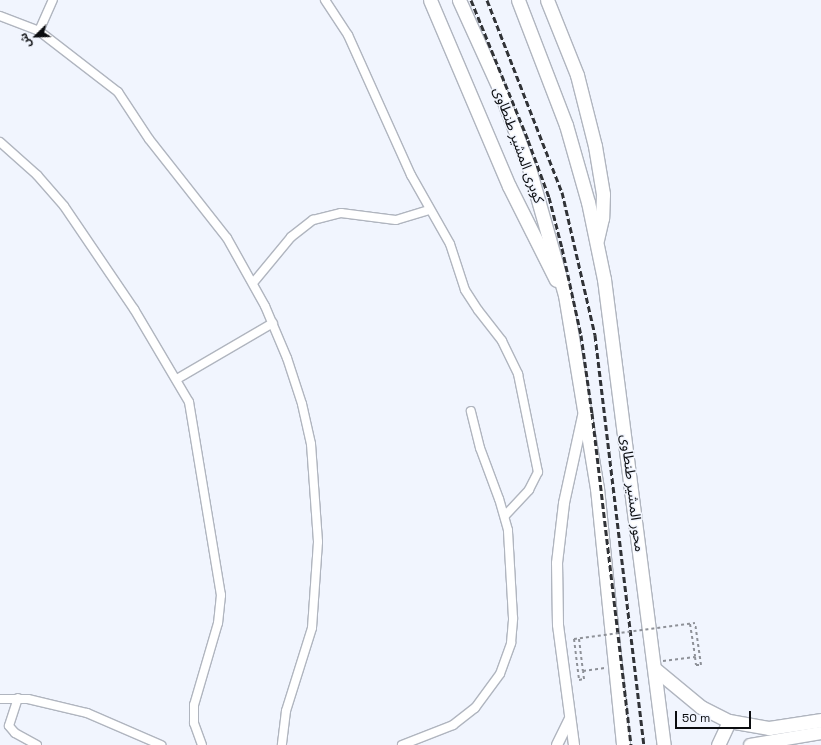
<!DOCTYPE html>
<html>
<head>
<meta charset="utf-8">
<style>
  body { margin:0 }
  #map { position:relative; width:821px; height:745px; overflow:hidden; background:#f1f5fe; font-family:"Space Grotesk","Noto Sans Arabic",sans-serif }
  div>[style] { position:absolute }
  [style*='--x'] { left:calc(var(--x)*1px); top:calc(var(--y)*1px); width:calc(var(--w)*1px); rotate:calc(var(--a)*1deg) }
  .path>* { height:2px; margin-top:-1px; transform-origin:0; background:repeating-linear-gradient(90deg,#8e9198 0 3px,transparent 0 6px) }
  .roads { filter:drop-shadow(1px 0 #b0b5bf) drop-shadow(-1px 0 #b0b5bf) drop-shadow(0 1px #b0b5bf) drop-shadow(0 -1px #b0b5bf) }
  .minor>* { height:8px; margin:-4px; padding:0 4px; transform-origin:4px; border-radius:4px; background:#fff }
  .tertiary>* { height:10px; margin:-5px; padding:0 5px; transform-origin:5px; border-radius:5px; background:#fff }
  .primary>* { height:12px; margin:-6px; padding:0 6px; transform-origin:6px; border-radius:6px; background:#fff }
  .trunk>* { height:13px; margin:-6.5px; padding:0 6.5px; transform-origin:6.5px; border-radius:6.5px; background:#fff }
  .rail>* { height:3px; margin-top:-1.5px; transform-origin:0; background:repeating-linear-gradient(90deg,#313337 0 6px,transparent 0 9px) }
  .path-bridge>* { height:2px; margin-top:-1px; transform-origin:0; background:repeating-linear-gradient(90deg,#8e9198 0 3px,transparent 0 6px) }
  span { translate:-50% -50%; white-space:nowrap; text-align:center; line-height:1.15; -webkit-text-stroke:3px #f1f5fe; paint-order:stroke }
  .street-label { font-size:14px; color:#0b0d10 }
  .north { position:absolute; left:16px; top:16px; width:40px; height:40px; -webkit-text-stroke:3px #f1f5fe; paint-order:stroke; rotate:247deg; font-size:11px; font-weight:700; line-height:16px; text-align:center; color:#0b0d10 }
  .north::after { content:''; display:block; margin:auto; width:14px; height:18px; background:#0b0d10; clip-path:polygon(50% 0,100% 100%,50% 72%,0 100%) }
  .scale { position:absolute; left:675px; top:711px; width:76px; height:18px; box-sizing:border-box; border:2px solid #0b0d10; border-top:0; padding-left:5px; font-size:12px; line-height:14px; white-space:nowrap; color:#0b0d10; -webkit-text-stroke:3px #f1f5fe; paint-order:stroke }
</style>
</head>
<body>
<div id="map">
  <div class="path">
    <div style="--x:690;--y:624;--w:33;--a:81"></div>
    <div style="--x:574;--y:639;--w:41;--a:83"></div>
    <div style="--x:579;--y:680;--w:5;--a:-11"></div>
    <div style="--x:584;--y:679;--w:8;--a:-97"></div>
    <div style="--x:583;--y:671;--w:22;--a:-8"></div>
    <div style="--x:579;--y:639;--w:32;--a:83"></div>
    <div style="--x:663;--y:661;--w:32;--a:-7"></div>
    <div style="--x:695;--y:657;--w:8;--a:83"></div>
    <div style="--x:696;--y:665;--w:5;--a:0"></div>
    <div style="--x:701;--y:665;--w:42;--a:-98.1"></div>
  </div>
  <div class="roads">
    <div class="minor">
      <div style="--x:325;--y:0;--w:42;--a:56.7"></div>
      <div style="--x:348;--y:35;--w:154;--a:65.8"></div>
      <div style="--x:411;--y:175;--w:79;--a:60.5"></div>
      <div style="--x:450;--y:244;--w:48;--a:71.9"></div>
      <div style="--x:465;--y:290;--w:24;--a:57"></div>
      <div style="--x:478;--y:310;--w:39;--a:52"></div>
      <div style="--x:502;--y:341;--w:37;--a:64"></div>
      <div style="--x:518;--y:374;--w:100;--a:78.5"></div>
      <div style="--x:538;--y:472;--w:20;--a:117"></div>
      <div style="--x:529;--y:490;--w:35;--a:133"></div>
      <div style="--x:0;--y:16;--w:42;--a:21"></div>
      <div style="--x:39;--y:31;--w:100;--a:37.7"></div>
      <div style="--x:118;--y:92;--w:56;--a:56.6"></div>
      <div style="--x:149;--y:139;--w:126;--a:51.8"></div>
      <div style="--x:227;--y:238;--w:78;--a:60.8"></div>
      <div style="--x:265;--y:306;--w:56;--a:67.1"></div>
      <div style="--x:287;--y:358;--w:48;--a:71.9"></div>
      <div style="--x:302;--y:404;--w:41;--a:77.3"></div>
      <div style="--x:311;--y:444;--w:98;--a:85.9"></div>
      <div style="--x:318;--y:542;--w:86;--a:94"></div>
      <div style="--x:312;--y:628;--w:87;--a:107.4"></div>
      <div style="--x:286;--y:711;--w:34;--a:97"></div>
      <div style="--x:39;--y:31;--w:34;--a:-66"></div>
      <div style="--x:0;--y:142;--w:50;--a:41.7"></div>
      <div style="--x:37;--y:175;--w:41;--a:48.9"></div>
      <div style="--x:64;--y:206;--w:125;--a:55.8"></div>
      <div style="--x:134;--y:309;--w:108;--a:59.4"></div>
      <div style="--x:189;--y:402;--w:196;--a:80.6"></div>
      <div style="--x:221;--y:595;--w:28;--a:96"></div>
      <div style="--x:218;--y:623;--w:85;--a:106.3"></div>
      <div style="--x:194;--y:705;--w:18;--a:90"></div>
      <div style="--x:194;--y:723;--w:23;--a:70"></div>
      <div style="--x:253;--y:283;--w:60;--a:-50.4"></div>
      <div style="--x:291;--y:237;--w:28;--a:-38"></div>
      <div style="--x:313;--y:220;--w:29;--a:-14"></div>
      <div style="--x:341;--y:213;--w:55;--a:7.3"></div>
      <div style="--x:396;--y:220;--w:34;--a:-17"></div>
      <div style="--x:177;--y:379;--w:111;--a:-30.3"></div>
      <div style="--x:18;--y:698;--w:29;--a:108"></div>
      <div style="--x:9;--y:726;--w:9;--a:49"></div>
      <div style="--x:15;--y:733;--w:25;--a:29"></div>
      <div style="--x:0;--y:699;--w:28;--a:0"></div>
      <div style="--x:28;--y:699;--w:61;--a:13.3"></div>
      <div style="--x:87;--y:713;--w:81;--a:23.4"></div>
      <div style="--x:402;--y:745;--w:55;--a:-21.4"></div>
      <div style="--x:453;--y:725;--w:28;--a:-38"></div>
      <div style="--x:475;--y:708;--w:42;--a:-53.7"></div>
      <div style="--x:500;--y:674;--w:33;--a:-70"></div>
      <div style="--x:511;--y:643;--w:25;--a:-85"></div>
      <div style="--x:513;--y:618;--w:88;--a:-93.3"></div>
      <div style="--x:508;--y:530;--w:32;--a:-106"></div>
      <div style="--x:499;--y:499;--w:54;--a:-110.4"></div>
      <div style="--x:480;--y:448;--w:38;--a:-104"></div>
    </div>
    <div class="tertiary">
      <div style="--x:557;--y:745;--w:28;--a:-64"></div>
      <div style="--x:574;--y:745;--w:121;--a:-97.6"></div>
      <div style="--x:558;--y:625;--w:62;--a:-90.9"></div>
      <div style="--x:557;--y:563;--w:60;--a:-83.3"></div>
      <div style="--x:564;--y:503;--w:89;--a:-77.7"></div>
    </div>
    <div class="primary">
      <div style="--x:750;--y:745;--w:72;--a:-9.6"></div>
    </div>
    <div class="trunk">
      <div style="--x:430;--y:0;--w:202;--a:67"></div>
      <div style="--x:509;--y:186;--w:105;--a:63.4"></div>
      <div style="--x:459;--y:0;--w:94;--a:65.6"></div>
      <div style="--x:498;--y:86;--w:88;--a:69.3"></div>
      <div style="--x:529;--y:168;--w:132;--a:74.2"></div>
      <div style="--x:565;--y:295;--w:196;--a:80.6"></div>
      <div style="--x:597;--y:488;--w:258;--a:84.2"></div>
      <div style="--x:518;--y:0;--w:134;--a:69"></div>
      <div style="--x:566;--y:125;--w:80;--a:74.1"></div>
      <div style="--x:588;--y:202;--w:79;--a:78.3"></div>
      <div style="--x:604;--y:279;--w:470;--a:82.7"></div>
      <div style="--x:547;--y:0;--w:81;--a:68.2"></div>
      <div style="--x:577;--y:75;--w:73;--a:75.8"></div>
      <div style="--x:595;--y:146;--w:49;--a:80.5"></div>
      <div style="--x:603;--y:194;--w:24;--a:92"></div>
      <div style="--x:602;--y:218;--w:22;--a:103"></div>
      <div style="--x:655;--y:669;--w:60;--a:39.6"></div>
      <div style="--x:701;--y:707;--w:31;--a:27"></div>
      <div style="--x:729;--y:721;--w:41;--a:9.9"></div>
      <div style="--x:769;--y:728;--w:53;--a:-8.7"></div>
      <div style="--x:718;--y:745;--w:26;--a:-65"></div>
    </div>
  </div>
  <div class="rail">
    <div style="--x:471;--y:0;--w:151;--a:67.8"></div>
    <div style="--x:528;--y:140;--w:61;--a:69.8"></div>
    <div style="--x:549;--y:197;--w:53;--a:75.7"></div>
    <div style="--x:562;--y:248;--w:89;--a:77.7"></div>
    <div style="--x:581;--y:335;--w:79;--a:82"></div>
    <div style="--x:592;--y:413;--w:334;--a:83.3"></div>
    <div style="--x:487;--y:0;--w:206;--a:68.7"></div>
    <div style="--x:562;--y:192;--w:147;--a:77"></div>
    <div style="--x:595;--y:335;--w:413;--a:83.2"></div>
  </div>
  <div class="path-bridge">
    <div style="--x:574;--y:639;--w:122;--a:-7.5"></div>
  </div>
  <div class="street-label">
    <span style="left:519px;top:145px;rotate:70deg">كوبرى المشير طنطاوى</span>
    <span style="left:633px;top:493px;rotate:83deg">محور المشير طنطاوى</span>
  </div>
  <div class="north">ش</div>
  <div class="scale">50 m</div>
</div>
</body>
</html>
